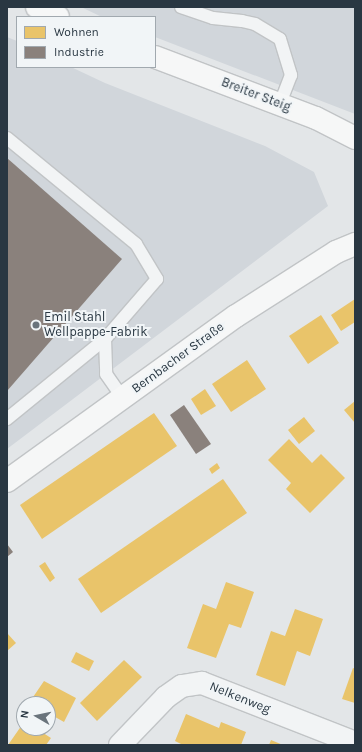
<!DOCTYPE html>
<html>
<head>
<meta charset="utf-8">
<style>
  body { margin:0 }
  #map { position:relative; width:362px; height:752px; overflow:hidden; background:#e3e6e8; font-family:Karla,sans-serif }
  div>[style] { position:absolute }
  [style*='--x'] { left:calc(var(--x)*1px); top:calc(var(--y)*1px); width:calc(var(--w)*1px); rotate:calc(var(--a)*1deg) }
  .built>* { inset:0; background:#d1d6db }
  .homes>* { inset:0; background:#e9c46a }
  .industry>* { inset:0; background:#8a817c }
  .roads { filter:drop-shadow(1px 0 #c1c4c6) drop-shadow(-1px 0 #c1c4c6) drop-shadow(0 1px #c1c4c6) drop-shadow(0 -1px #c1c4c6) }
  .lane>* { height:12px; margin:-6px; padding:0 6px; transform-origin:6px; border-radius:6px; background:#f2f4f5 }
  .street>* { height:22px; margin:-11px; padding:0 11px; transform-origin:11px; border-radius:11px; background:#f2f4f5 }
  .secondary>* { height:22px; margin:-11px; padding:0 11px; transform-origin:11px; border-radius:11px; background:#f6f7f7 }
  .dots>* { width:11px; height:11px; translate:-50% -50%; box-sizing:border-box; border:2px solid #f1f5f7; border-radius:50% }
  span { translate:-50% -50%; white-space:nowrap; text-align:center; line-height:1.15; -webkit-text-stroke:4px #f1f5f7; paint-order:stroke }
  .street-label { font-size:13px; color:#293742 }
  .poi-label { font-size:13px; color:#293742 }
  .left { translate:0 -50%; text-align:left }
  .frame { position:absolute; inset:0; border:8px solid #293742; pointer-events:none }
  .legend { position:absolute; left:16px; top:16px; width:140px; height:52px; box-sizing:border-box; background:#f1f5f7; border:1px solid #a1a9af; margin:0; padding:5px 7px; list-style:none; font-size:12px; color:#293742 }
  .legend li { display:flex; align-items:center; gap:8px; height:20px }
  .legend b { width:20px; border:1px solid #a1a9af }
  .north { position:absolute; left:16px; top:696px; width:40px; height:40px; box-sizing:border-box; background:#f1f5f7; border:1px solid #a1a9af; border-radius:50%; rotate:279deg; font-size:11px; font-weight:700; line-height:16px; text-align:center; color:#293742 }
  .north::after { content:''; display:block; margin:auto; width:14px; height:18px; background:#6a747c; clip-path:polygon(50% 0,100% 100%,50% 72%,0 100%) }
</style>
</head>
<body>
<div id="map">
  <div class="built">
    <div style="clip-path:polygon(81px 7px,355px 7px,355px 114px,155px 37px,155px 17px,102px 17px)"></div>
    <div style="clip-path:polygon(7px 37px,17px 41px,17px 67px,71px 67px,105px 83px,265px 146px,314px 172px,328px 206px,7px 449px)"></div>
  </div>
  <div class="homes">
    <div style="clip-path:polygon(355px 299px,355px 322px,341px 331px,331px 315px)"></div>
    <div style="clip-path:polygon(321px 315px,339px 343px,308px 364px,289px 336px)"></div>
    <div style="clip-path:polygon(247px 360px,266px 389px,231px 412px,212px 384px)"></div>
    <div style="clip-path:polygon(205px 389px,216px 406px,201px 415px,191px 399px)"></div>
    <div style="clip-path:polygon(355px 401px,355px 423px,344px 410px)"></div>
    <div style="clip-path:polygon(154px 413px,177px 446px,42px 539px,20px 505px)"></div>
    <div style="clip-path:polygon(304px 417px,315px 431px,299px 444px,288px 430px)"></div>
    <div style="clip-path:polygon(289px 439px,312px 463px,321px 454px,345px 478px,310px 513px,286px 489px,291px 483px,268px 460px)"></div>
    <div style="clip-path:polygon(217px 463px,220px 468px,212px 474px,209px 469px)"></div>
    <div style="clip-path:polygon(223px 479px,247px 513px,101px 613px,78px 579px)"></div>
    <div style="clip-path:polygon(45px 562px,55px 578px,50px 582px,39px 566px)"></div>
    <div style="clip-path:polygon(226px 582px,254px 592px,241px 628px,229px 624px,216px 658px,187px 648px,203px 604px,216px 609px)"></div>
    <div style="clip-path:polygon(295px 609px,323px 619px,310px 656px,297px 651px,285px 686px,256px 675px,271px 631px,285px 636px)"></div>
    <div style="clip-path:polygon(7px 633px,16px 643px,7px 651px)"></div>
    <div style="clip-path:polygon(76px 652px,94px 661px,89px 671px,71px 662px)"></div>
    <div style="clip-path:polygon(124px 660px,142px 677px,97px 721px,80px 703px)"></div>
    <div style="clip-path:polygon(353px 668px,355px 669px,355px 703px,342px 699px)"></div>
    <div style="clip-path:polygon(44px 681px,76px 698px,64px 722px,48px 713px,48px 704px,29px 703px)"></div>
    <div style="clip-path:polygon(24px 708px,24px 721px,18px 716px)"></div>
    <div style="clip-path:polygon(186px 714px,219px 728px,221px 722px,246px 732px,241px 745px,183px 745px,175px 741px)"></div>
    <div style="clip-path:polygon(24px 722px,24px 728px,42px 728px,40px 731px,51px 738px,46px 745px,8px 745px)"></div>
    <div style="clip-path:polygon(271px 740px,283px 745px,269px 745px)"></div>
  </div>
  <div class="industry">
    <div style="clip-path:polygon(7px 158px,122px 259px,7px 391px)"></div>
    <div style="clip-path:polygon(184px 405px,211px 444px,196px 454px,170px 415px)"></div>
    <div style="clip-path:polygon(7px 544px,13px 552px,7px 557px)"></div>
  </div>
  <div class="roads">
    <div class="lane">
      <div style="--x:181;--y:7;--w:34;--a:19"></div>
      <div style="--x:213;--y:18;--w:29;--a:6"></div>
      <div style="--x:242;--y:21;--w:13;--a:13"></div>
      <div style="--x:255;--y:24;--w:29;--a:31"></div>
      <div style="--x:280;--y:39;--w:38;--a:73"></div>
      <div style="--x:291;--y:75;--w:31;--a:111"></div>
      <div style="--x:7;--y:138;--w:167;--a:39.4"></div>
      <div style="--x:136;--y:244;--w:41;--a:59"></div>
      <div style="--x:157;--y:279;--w:79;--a:130.9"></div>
      <div style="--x:105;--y:339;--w:127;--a:140.8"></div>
      <div style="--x:105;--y:339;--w:35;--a:88"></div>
      <div style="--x:106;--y:374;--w:29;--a:55"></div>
    </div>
    <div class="street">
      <div style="--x:120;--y:745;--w:66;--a:-46.2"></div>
      <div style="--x:166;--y:697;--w:19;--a:-35"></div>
      <div style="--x:182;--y:686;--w:20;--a:-9"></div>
      <div style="--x:202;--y:683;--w:164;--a:21.4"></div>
    </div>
    <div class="secondary">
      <div style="--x:37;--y:7;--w:23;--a:25"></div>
      <div style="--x:155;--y:57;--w:172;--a:20.8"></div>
      <div style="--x:316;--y:118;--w:44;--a:27.1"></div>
      <div style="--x:7;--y:481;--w:282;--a:-35.8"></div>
      <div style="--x:236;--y:316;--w:119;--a:-32.6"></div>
      <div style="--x:336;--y:252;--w:21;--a:-23"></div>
    </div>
  </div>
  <div class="dots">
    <div style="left:36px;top:325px;background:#6a747c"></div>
  </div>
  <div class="street-label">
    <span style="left:256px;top:95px;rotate:21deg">Breiter Steig</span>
    <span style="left:178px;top:358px;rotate:-36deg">Bernbacher Straße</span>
    <span style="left:240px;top:698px;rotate:22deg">Nelkenweg</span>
  </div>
  <div class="poi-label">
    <span class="left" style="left:44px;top:325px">Emil Stahl<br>Wellpappe-Fabrik</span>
  </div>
  <div class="frame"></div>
  <ul class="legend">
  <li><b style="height:11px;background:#e9c46a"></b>Wohnen</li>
  <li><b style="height:11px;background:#8a817c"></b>Industrie</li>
  </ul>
  <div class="north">N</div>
</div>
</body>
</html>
